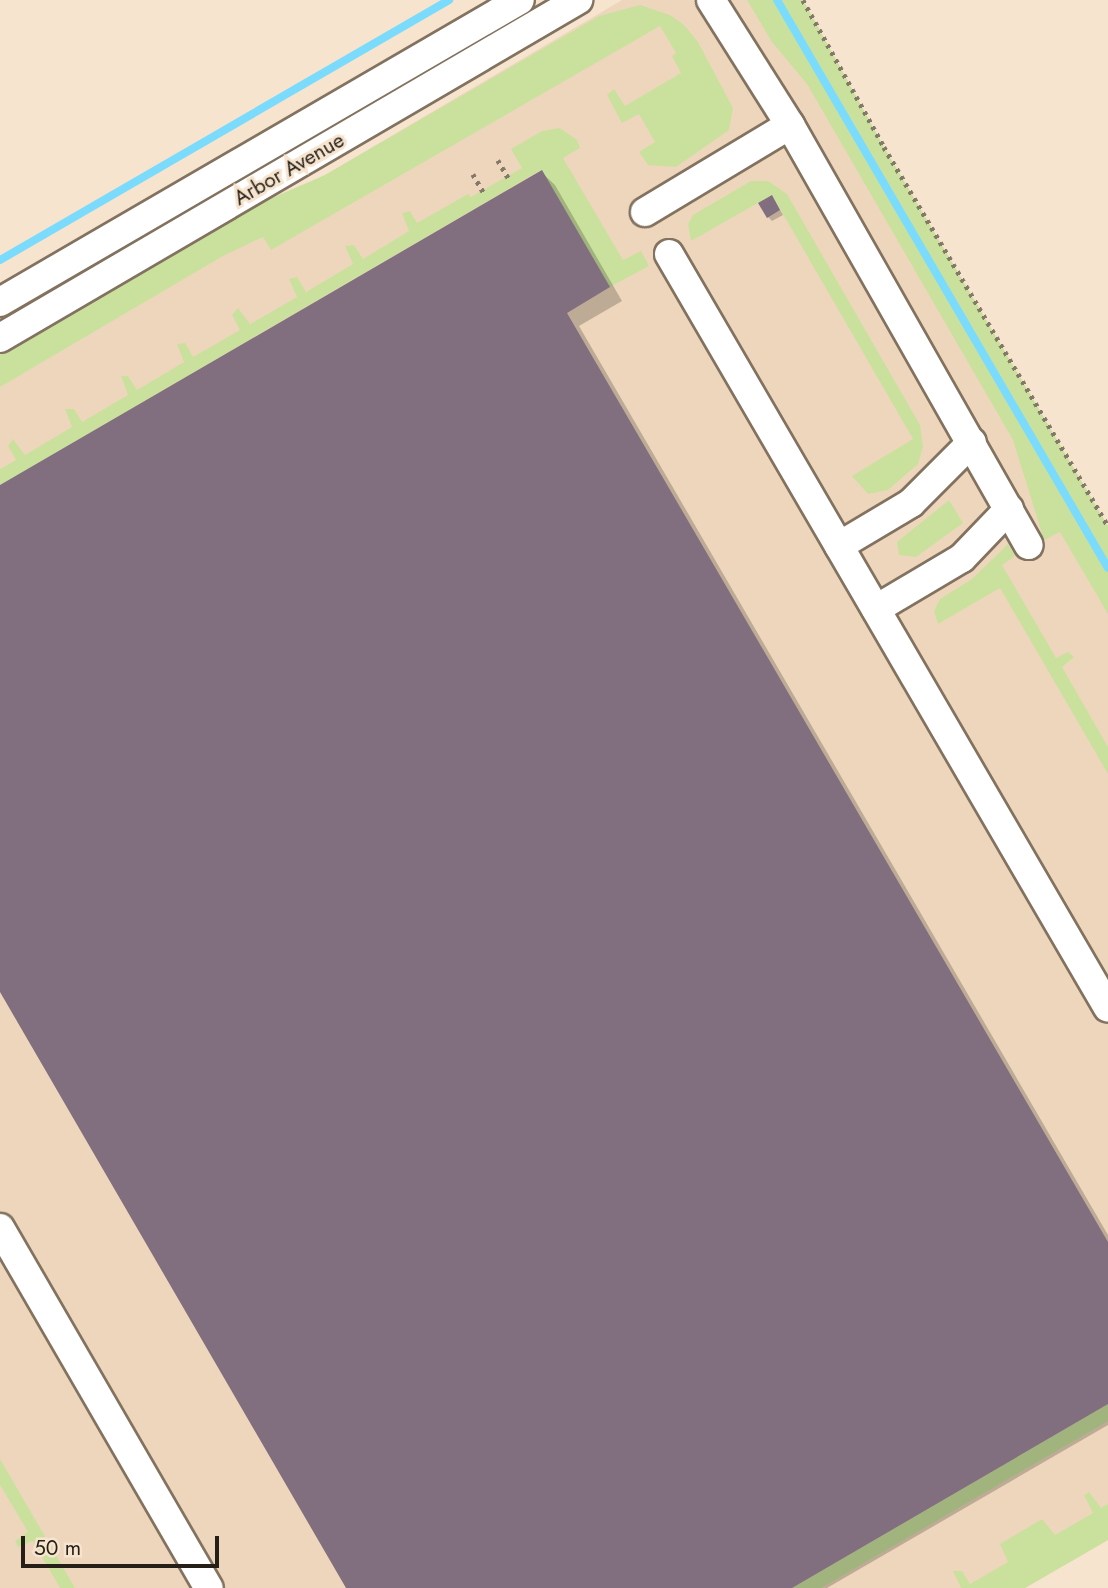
<!DOCTYPE html>
<html>
<head>
<meta charset="utf-8">
<style>
  body { margin:0 }
  #map { position:relative; width:1108px; height:1588px; overflow:hidden; background:#f6e4ce; font-family:Jost,sans-serif }
  div>[style] { position:absolute }
  [style*='--x'] { left:calc(var(--x)*1px); top:calc(var(--y)*1px); width:calc(var(--w)*1px); rotate:calc(var(--a)*1deg) }
  .built>* { inset:0; background:#eed6bc }
  .green>* { inset:0; background:#cae19e }
  .shadow>* { inset:0; background:#0003 }
  .stream>* { height:8px; margin:-4px; padding:0 4px; transform-origin:4px; border-radius:4px; background:#7adbfc }
  .building>* { inset:0; background:#816e7f }
  .path>* { height:4.5px; margin-top:-2.25px; transform-origin:0; background:repeating-linear-gradient(90deg,#847869 0 3.5px,transparent 0 8.5px) }
  .roads { filter:drop-shadow(2px 0 #82725f) drop-shadow(-2px 0 #82725f) drop-shadow(0 2px #82725f) drop-shadow(0 -2px #82725f) }
  .minor>* { height:28px; margin:-14px; padding:0 14px; transform-origin:14px; border-radius:14px; background:#fff }
  span { translate:-50% -50%; white-space:nowrap; text-align:center; line-height:1.15; -webkit-text-stroke:6px #f6e4ce; paint-order:stroke }
  .street-label { font-size:21px; color:#261f17 }
  .scale { position:absolute; left:21px; top:1536px; width:198px; height:32px; box-sizing:border-box; border:4px solid #261f17; border-top:0; padding-left:9px; font-size:21px; line-height:24px; white-space:nowrap; color:#261f17; -webkit-text-stroke:5px #f6e4ce; paint-order:stroke }
</style>
</head>
<body>
<div id="map">
  <div class="built">
    <div style="clip-path:polygon(622px 0,764px 0,1108px 589px,1108px 1540px,1025px 1588px,0 1588px,0 349px,325px 175px)"></div>
  </div>
  <div class="green">
    <div style="clip-path:polygon(747px 0,803px 0,811px 14px,884px 147px,1108px 526px,1108px 614px,1060px 532px,1044px 540px,1013px 440px,807px 84px,772px 42px)"></div>
    <div style="clip-path:polygon(640px 5px,670px 15px,684px 25px,698px 42px,733px 108px,729px 130px,676px 167px,648px 165px,639px 152px,655px 142px,639px 114px,622px 123px,607px 95px,614px 89px,625px 106px,681px 73px,672px 56px,676px 53px,660px 26px,271px 250px,263px 237px,223px 256px,0 387px,0 349px,242px 211px,325px 175px,599px 16px)"></div>
    <div style="clip-path:polygon(560px 128px,577px 140px,580px 148px,563px 158px,623px 260px,641px 251px,649px 266px,610px 287px,541px 170px,0 485px,0 469px,16px 460px,8px 446px,13px 439px,25px 455px,72px 427px,65px 409px,74px 409px,82px 422px,128px 395px,121px 376px,128px 376px,137px 390px,184px 362px,177px 344px,185px 343px,193px 357px,240px 330px,232px 315px,238px 308px,250px 324px,297px 297px,289px 279px,297px 277px,306px 292px,353px 264px,345px 246px,354px 245px,363px 259px,409px 231px,402px 213px,410px 211px,417px 223px,468px 194px,471px 197px,522px 168px,511px 149px,542px 131px)"></div>
    <div style="clip-path:polygon(751px 181px,768px 181px,787px 194px,920px 425px,923px 447px,918px 464px,888px 490px,868px 494px,852px 476px,913px 439px,772px 195px,691px 241px,688px 224px,693px 215px)"></div>
    <div style="clip-path:polygon(949px 500px,963px 523px,916px 557px,899px 555px,897px 542px)"></div>
    <div style="clip-path:polygon(1008px 544px,1015px 556px,1002px 565px,1056px 658px,1068px 652px,1074px 657px,1062px 667px,1108px 747px,1108px 774px,1000px 588px,938px 624px,934px 611px,940px 599px,972px 579px)"></div>
    <div style="clip-path:polygon(1108px 1404px,1108px 1421px,821px 1588px,792px 1588px)"></div>
    <div style="clip-path:polygon(0 1459px,75px 1588px,60px 1588px,33px 1541px,18px 1547px,15px 1541px,28px 1532px,0 1485px)"></div>
    <div style="clip-path:polygon(1089px 1492px,1101px 1508px,1108px 1504px,1108px 1540px,1025px 1588px,961px 1588px,953px 1571px,962px 1571px,970px 1584px,1008px 1562px,1000px 1544px,1042px 1519px,1055px 1535px,1093px 1513px,1084px 1495px)"></div>
  </div>
  <div class="shadow">
    <div style="clip-path:polygon(541px 172px,555px 185px,622px 301px,579px 326px,1108px 1235px,1108px 1425px,827px 1588px,348px 1588px,0 989px,0 487px)"></div>
    <div style="clip-path:polygon(775px 201px,783px 215px,772px 221px,768px 217px)"></div>
  </div>
  <div class="stream">
    <div style="--x:777;--y:0;--w:657;--a:59.77"></div>
    <div style="--x:0;--y:260;--w:519;--a:-30.07"></div>
  </div>
  <div class="building">
    <div style="clip-path:polygon(542px 170px,610px 287px,567px 313px,1108px 1242px,1108px 1404px,792px 1588px,346px 1588px,0 992px,0 485px)"></div>
    <div style="clip-path:polygon(772px 195px,780px 210px,767px 218px,758px 203px)"></div>
  </div>
  <div class="path">
    <div style="--x:803;--y:0;--w:168;--a:61.1"></div>
    <div style="--x:884;--y:147;--w:440;--a:59.4"></div>
    <div style="--x:498;--y:160;--w:22;--a:60"></div>
    <div style="--x:473;--y:174;--w:22;--a:60"></div>
  </div>
  <div class="roads">
    <div class="minor">
      <div style="--x:711;--y:0;--w:148;--a:57.7"></div>
      <div style="--x:790;--y:125;--w:483;--a:60.4"></div>
      <div style="--x:645;--y:212;--w:169;--a:-31"></div>
      <div style="--x:669;--y:254;--w:872;--a:59.79"></div>
      <div style="--x:0;--y:302;--w:601;--a:-30.15"></div>
      <div style="--x:0;--y:338;--w:670;--a:-30.32"></div>
      <div style="--x:839;--y:546;--w:84;--a:-30.8"></div>
      <div style="--x:911;--y:503;--w:86;--a:-45"></div>
      <div style="--x:876;--y:609;--w:100;--a:-30.7"></div>
      <div style="--x:962;--y:558;--w:68;--a:-46.2"></div>
      <div style="--x:0;--y:1228;--w:416;--a:59.9"></div>
    </div>
  </div>
  <div class="street-label">
    <span style="left:289px;top:169px;rotate:-30deg">Arbor Avenue</span>
  </div>
  <div class="scale">50 m</div>
</div>
</body>
</html>
